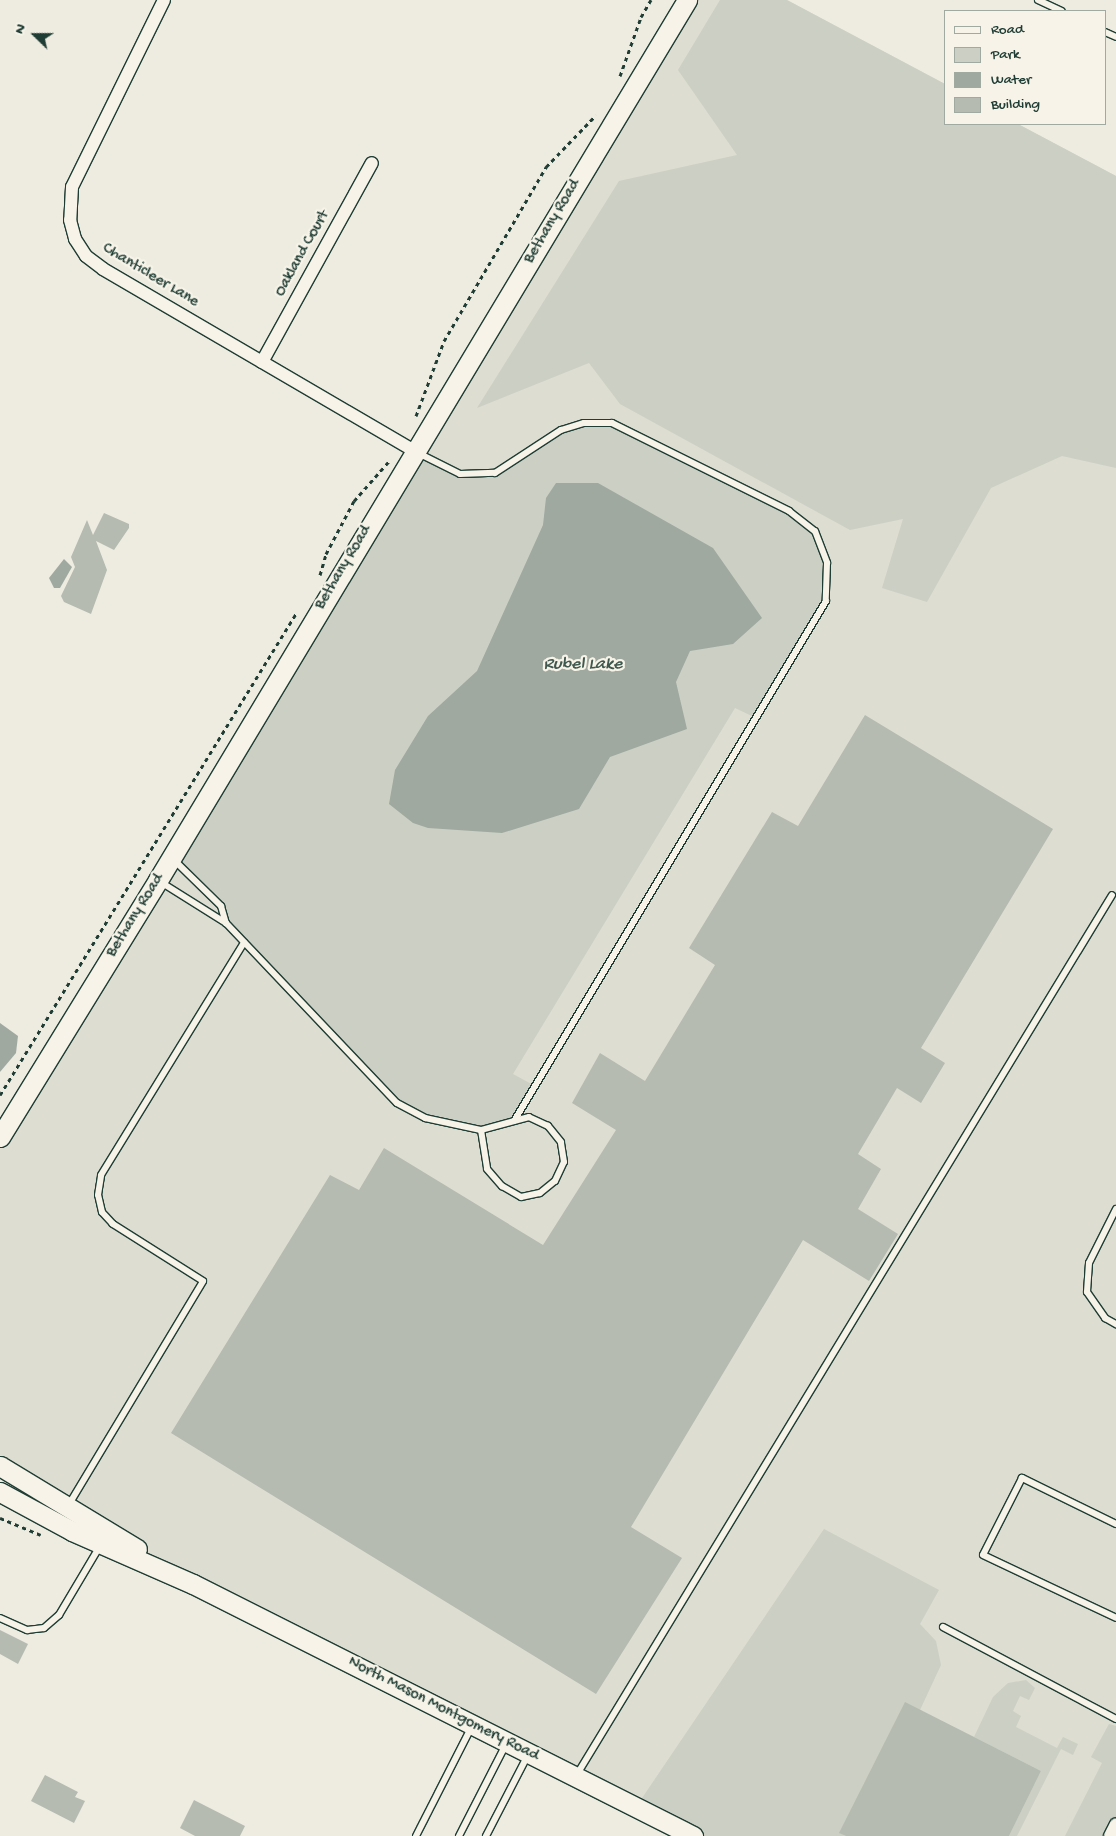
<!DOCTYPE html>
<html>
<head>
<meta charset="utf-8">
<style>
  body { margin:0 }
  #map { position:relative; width:1116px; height:1836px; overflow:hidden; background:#eeece1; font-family:"Gochi Hand",sans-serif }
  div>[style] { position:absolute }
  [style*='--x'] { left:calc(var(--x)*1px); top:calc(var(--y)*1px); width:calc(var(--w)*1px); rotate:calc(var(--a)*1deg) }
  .built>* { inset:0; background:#ddddd2 }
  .green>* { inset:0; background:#cccfc4 }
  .water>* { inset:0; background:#9fa99f }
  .building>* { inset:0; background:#b5bbb0 }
  .path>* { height:3px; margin-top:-1.5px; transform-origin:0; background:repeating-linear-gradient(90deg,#1f3d34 0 4px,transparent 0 8px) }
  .roads { filter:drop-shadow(1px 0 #1f3d34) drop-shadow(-1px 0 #1f3d34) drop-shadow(0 1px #1f3d34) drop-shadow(0 -1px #1f3d34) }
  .service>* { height:6px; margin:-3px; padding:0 3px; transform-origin:3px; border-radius:3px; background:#f7f3e8 }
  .minor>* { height:12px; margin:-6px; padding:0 6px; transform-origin:6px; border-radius:6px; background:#f7f3e8 }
  .secondary>* { height:19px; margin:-9.5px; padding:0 9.5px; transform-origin:9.5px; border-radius:9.5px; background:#f7f3e8 }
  span { translate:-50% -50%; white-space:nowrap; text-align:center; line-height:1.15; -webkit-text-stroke:4.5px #f7f3e8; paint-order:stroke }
  .street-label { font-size:16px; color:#1f3d34 }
  .water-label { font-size:18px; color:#3f584f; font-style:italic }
  .legend { position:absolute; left:944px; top:10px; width:162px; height:115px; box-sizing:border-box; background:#f7f3e8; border:1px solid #a1aaa0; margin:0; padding:6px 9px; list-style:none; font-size:15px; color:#1f3d34 }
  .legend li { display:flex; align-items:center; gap:10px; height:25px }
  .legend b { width:25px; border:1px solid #a1aaa0 }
  .north { position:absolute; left:10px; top:10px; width:50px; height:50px; -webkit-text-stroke:4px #f7f3e8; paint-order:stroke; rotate:292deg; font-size:14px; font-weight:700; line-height:20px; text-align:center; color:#1f3d34 }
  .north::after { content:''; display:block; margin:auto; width:18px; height:22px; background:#1f3d34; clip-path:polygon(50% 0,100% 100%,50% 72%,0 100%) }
</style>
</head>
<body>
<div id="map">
  <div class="built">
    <div style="clip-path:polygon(687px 0,787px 0,945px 84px,945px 124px,1018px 124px,1116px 176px,1116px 1828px,1112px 1836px,694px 1836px,193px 1584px,0 1466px,0 1137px)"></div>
  </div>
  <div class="green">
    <div style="clip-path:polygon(720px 0,787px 0,945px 84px,945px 124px,1018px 124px,1116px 176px,1116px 468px,1062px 456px,991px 488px,927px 602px,882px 588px,903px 519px,850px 530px,620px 404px,589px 363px,477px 408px,619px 181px,737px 155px,678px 70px)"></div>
    <div style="clip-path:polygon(584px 423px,612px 423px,789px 511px,815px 531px,827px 563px,826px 601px,756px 718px,735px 708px,513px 1074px,535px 1086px,514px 1121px,481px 1130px,425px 1118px,397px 1103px,226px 923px,221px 906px,171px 858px,414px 451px,460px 474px,494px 473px,561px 430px)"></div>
    <div style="clip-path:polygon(824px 1529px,939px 1590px,920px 1624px,936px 1641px,941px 1665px,920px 1710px,840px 1833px,846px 1836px,694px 1836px,636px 1807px)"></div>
    <div style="clip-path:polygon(1026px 1680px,1035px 1688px,1029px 1700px,1020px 1696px,1013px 1711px,1021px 1716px,1016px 1727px,1057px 1748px,1063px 1737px,1078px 1744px,1073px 1755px,1061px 1749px,1017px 1836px,1009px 1836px,1041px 1771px,974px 1737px,993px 1697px,1008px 1683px)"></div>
    <div style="clip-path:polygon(1109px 1724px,1116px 1726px,1116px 1836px,1065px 1836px,1102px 1763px,1091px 1757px)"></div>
  </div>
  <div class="water">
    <div style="clip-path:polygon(556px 483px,598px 483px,713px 548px,762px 618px,733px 644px,690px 651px,676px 682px,687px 729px,610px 757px,579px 809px,502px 833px,428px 828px,413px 823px,389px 804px,395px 770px,428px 716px,477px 671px,543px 525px,546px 498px)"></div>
    <div style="clip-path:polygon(64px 559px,72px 567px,60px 588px,54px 588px,49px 578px)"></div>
    <div style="clip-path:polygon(0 1023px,18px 1036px,16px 1053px,0 1072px)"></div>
  </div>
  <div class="building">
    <div style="clip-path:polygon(104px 513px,129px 524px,129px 528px,114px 550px,96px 541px,107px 570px,91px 614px,64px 602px,61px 596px,75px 567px,71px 557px,87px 520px,93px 535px)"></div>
    <div style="clip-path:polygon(865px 715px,1053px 829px,921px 1048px,945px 1063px,921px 1103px,897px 1088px,858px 1154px,881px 1169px,858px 1209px,898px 1234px,869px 1281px,803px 1240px,631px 1527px,682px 1558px,596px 1694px,171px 1433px,330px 1175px,359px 1190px,384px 1148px,543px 1245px,616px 1130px,572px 1103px,600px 1053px,645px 1081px,715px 965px,689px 948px,772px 812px,798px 826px)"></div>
    <div style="clip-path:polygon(0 1630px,28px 1644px,18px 1664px,0 1654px)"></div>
    <div style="clip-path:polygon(905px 1702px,1041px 1771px,1009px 1836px,846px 1836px,839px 1833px)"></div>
    <div style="clip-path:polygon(45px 1775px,78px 1792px,75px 1797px,85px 1801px,74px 1823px,31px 1801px)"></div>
    <div style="clip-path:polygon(194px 1800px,245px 1826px,240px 1836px,195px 1836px,180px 1828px)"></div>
  </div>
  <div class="path">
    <div style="--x:620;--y:76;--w:63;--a:-70.4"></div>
    <div style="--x:641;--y:17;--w:20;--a:-60"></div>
    <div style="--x:416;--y:416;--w:80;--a:-69.5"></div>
    <div style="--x:444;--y:341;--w:202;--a:-59.6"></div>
    <div style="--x:546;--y:167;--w:72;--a:-46.1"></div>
    <div style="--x:320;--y:575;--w:22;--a:-74"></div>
    <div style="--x:326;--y:554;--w:60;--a:-62.2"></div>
    <div style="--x:354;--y:501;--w:55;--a:-48.7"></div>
    <div style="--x:0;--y:1095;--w:567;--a:-58.41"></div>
    <div style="--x:0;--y:1518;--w:44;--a:22.5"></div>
  </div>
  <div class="roads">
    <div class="service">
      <div style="--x:1038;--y:0;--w:26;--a:25"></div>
      <div style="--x:1105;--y:32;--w:12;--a:24"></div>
      <div style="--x:416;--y:452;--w:49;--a:26.6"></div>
      <div style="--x:460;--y:474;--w:35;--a:-2"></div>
      <div style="--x:495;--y:473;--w:79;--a:-33.1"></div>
      <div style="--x:561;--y:430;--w:24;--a:-17"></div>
      <div style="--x:584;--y:423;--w:28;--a:0"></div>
      <div style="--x:612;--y:423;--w:198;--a:26.4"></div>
      <div style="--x:789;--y:511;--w:33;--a:38"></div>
      <div style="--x:815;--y:531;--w:34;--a:69"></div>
      <div style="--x:827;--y:563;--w:38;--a:92"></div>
      <div style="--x:826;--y:601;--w:606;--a:120.96"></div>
      <div style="--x:174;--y:860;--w:66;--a:44.4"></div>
      <div style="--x:221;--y:906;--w:18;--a:74"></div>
      <div style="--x:159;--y:881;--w:79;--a:32.1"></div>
      <div style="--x:226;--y:923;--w:248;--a:46.5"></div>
      <div style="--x:397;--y:1103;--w:32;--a:28"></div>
      <div style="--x:425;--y:1118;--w:57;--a:12.1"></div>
      <div style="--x:481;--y:1130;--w:39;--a:81"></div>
      <div style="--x:487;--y:1169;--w:23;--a:49"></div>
      <div style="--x:502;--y:1186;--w:22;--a:30"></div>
      <div style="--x:521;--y:1197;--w:19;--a:-12"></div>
      <div style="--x:540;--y:1193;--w:19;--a:-39"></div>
      <div style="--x:555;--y:1181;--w:21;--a:-65"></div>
      <div style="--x:564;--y:1162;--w:20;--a:-99"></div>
      <div style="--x:561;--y:1142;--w:21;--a:-129"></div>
      <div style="--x:548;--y:1126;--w:21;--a:-155"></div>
      <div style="--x:529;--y:1117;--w:50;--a:164.8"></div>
      <div style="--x:1116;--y:1209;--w:60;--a:116.6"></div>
      <div style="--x:1089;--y:1263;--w:29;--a:94"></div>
      <div style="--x:1087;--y:1292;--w:32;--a:55"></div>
      <div style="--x:1105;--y:1318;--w:13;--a:29"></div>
      <div style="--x:68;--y:1506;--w:262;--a:-59"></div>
      <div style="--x:203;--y:1281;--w:107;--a:-147.7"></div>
      <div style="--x:113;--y:1224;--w:16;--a:-133"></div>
      <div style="--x:102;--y:1212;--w:17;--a:-103"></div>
      <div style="--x:98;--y:1195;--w:20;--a:-81"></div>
      <div style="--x:101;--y:1175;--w:273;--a:-58.4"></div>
      <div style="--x:1116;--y:1524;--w:105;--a:-153.9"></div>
      <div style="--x:1022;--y:1478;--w:86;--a:116.9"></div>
      <div style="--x:983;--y:1555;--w:147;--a:25.3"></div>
      <div style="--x:0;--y:1618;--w:30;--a:24"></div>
      <div style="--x:27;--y:1630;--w:17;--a:-7"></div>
      <div style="--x:44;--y:1628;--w:20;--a:-41"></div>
      <div style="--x:59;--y:1615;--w:80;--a:-59.3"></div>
      <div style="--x:943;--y:1627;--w:196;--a:28"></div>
      <div style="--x:576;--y:1776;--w:1031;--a:-58.68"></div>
      <div style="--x:416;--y:1836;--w:123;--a:-63"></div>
      <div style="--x:459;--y:1836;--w:103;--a:-62.9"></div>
      <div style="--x:486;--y:1836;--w:91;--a:-62.6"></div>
    </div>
    <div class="minor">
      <div style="--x:164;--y:0;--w:208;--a:116.2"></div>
      <div style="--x:72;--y:187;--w:33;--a:93"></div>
      <div style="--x:70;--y:220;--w:20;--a:75"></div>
      <div style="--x:75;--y:239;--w:20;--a:57"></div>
      <div style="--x:86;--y:256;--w:21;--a:37"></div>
      <div style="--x:103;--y:269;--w:360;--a:30.3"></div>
      <div style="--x:262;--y:362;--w:227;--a:-61.1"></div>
      <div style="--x:1110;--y:1836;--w:13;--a:-63"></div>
    </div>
    <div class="secondary">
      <div style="--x:0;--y:1137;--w:302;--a:-58.4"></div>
      <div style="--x:158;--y:880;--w:1027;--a:-58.99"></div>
      <div style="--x:0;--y:1466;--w:160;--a:31.2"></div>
      <div style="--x:0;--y:1492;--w:82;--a:28.4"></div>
      <div style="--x:72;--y:1531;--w:132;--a:23.7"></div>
      <div style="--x:193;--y:1584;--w:560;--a:26.75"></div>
    </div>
  </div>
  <div class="street-label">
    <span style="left:553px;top:222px;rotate:-59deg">Bethany Road</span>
    <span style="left:303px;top:254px;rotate:-61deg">Oakland Court</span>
    <span style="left:150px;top:276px;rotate:31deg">Chanticleer Lane</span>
    <span style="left:344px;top:568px;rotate:-59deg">Bethany Road</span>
    <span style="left:136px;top:916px;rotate:-58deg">Bethany Road</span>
    <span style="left:443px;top:1710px;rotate:27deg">North Mason Montgomery Road</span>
  </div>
  <div class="water-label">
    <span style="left:583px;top:665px">Rubel Lake</span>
  </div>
  <ul class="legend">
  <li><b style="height:6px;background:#f7f3e8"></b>Road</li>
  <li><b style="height:14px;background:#cccfc4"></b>Park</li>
  <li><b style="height:14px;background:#9fa99f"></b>Water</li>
  <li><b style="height:14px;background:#b5bbb0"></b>Building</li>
  </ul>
  <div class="north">N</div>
</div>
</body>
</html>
